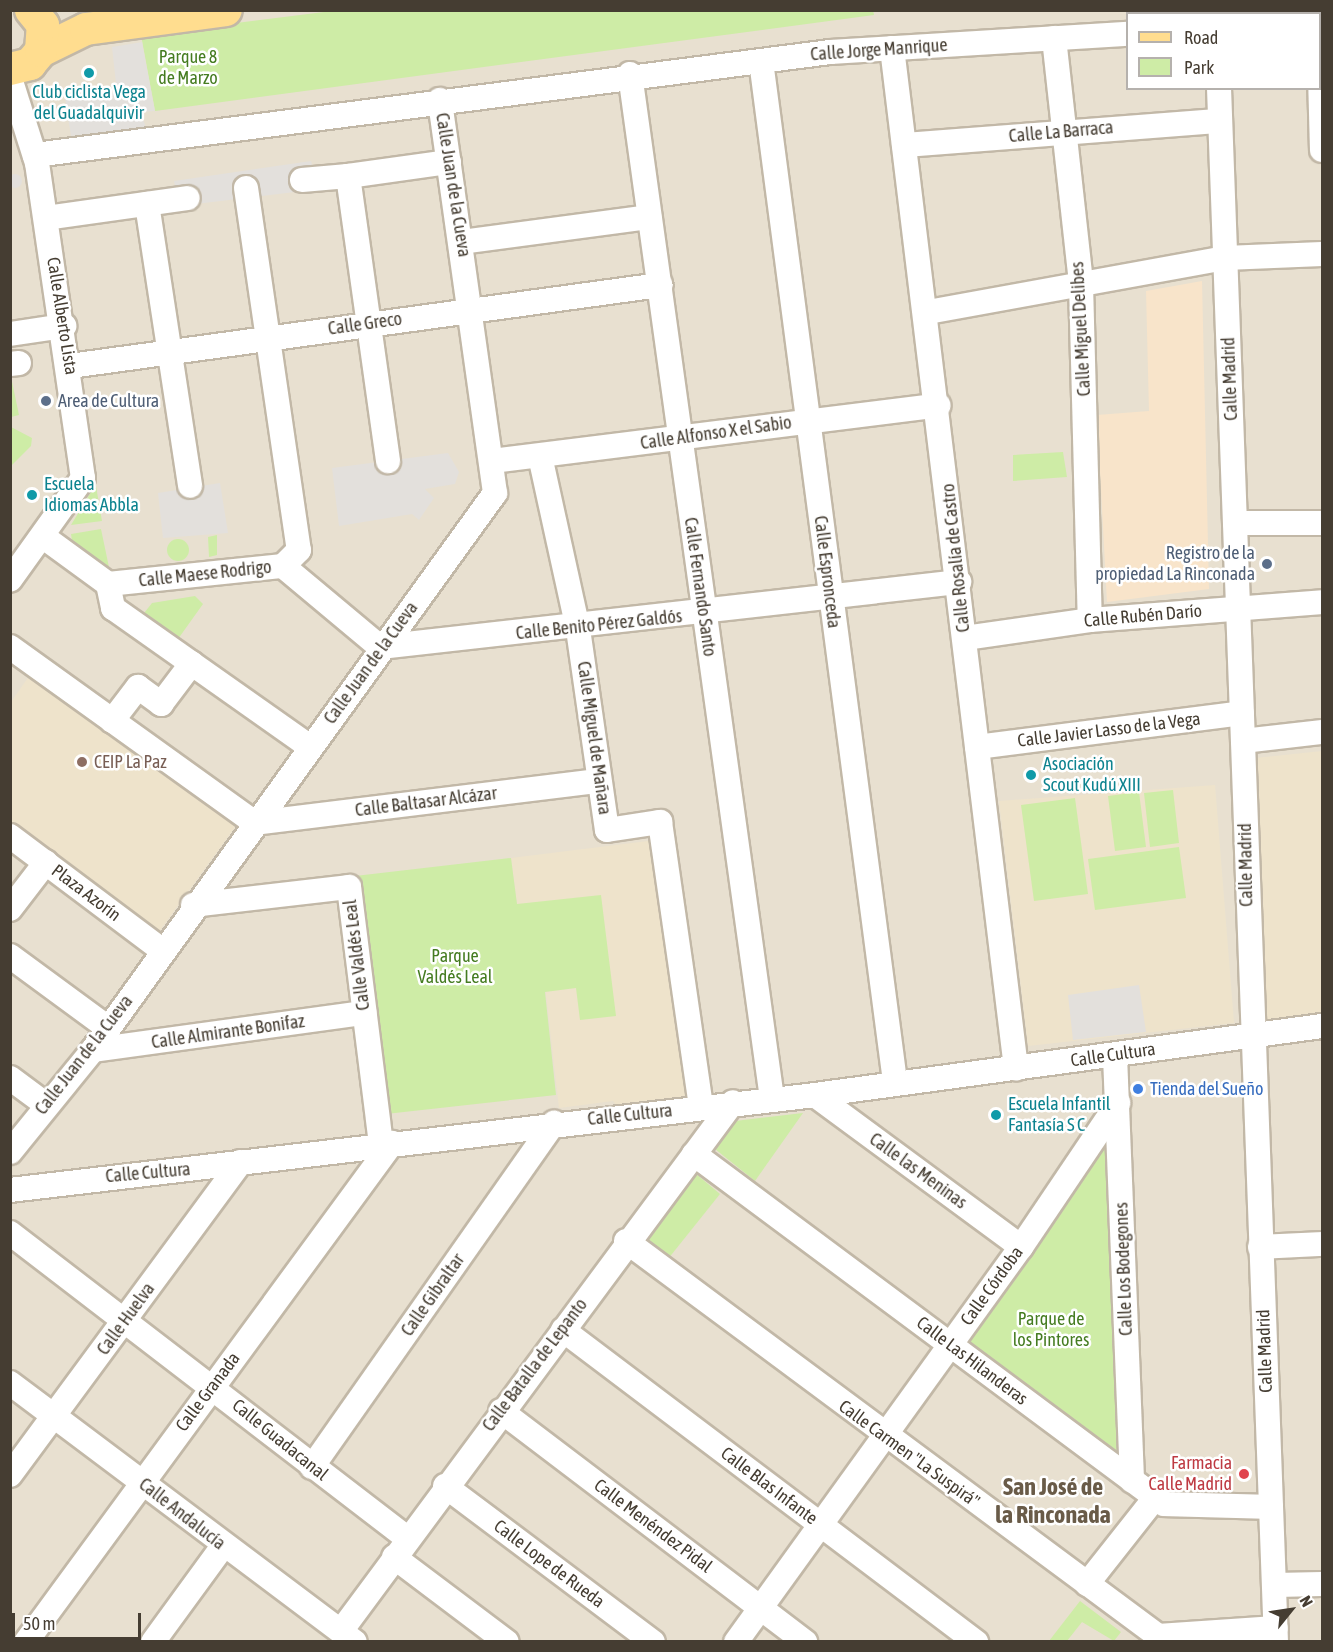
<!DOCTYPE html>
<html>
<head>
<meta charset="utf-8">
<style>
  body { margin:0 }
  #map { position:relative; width:1333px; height:1652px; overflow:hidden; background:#f3eee2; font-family:"Asap Condensed",sans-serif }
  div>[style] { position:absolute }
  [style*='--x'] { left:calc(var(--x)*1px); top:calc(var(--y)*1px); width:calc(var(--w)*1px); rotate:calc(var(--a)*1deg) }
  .residential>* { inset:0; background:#e8e0d0 }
  .commercial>* { inset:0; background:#f8e4ca }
  .education>* { inset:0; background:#eee3cb }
  .green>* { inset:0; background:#ceeca6 }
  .round { border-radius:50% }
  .parking>* { inset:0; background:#e3e0dc }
  .roads { filter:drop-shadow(2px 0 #c2b8a7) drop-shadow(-2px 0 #c2b8a7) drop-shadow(0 2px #c2b8a7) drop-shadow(0 -2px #c2b8a7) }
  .minor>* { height:24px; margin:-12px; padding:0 12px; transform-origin:12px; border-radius:12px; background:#fff }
  .major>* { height:32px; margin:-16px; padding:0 16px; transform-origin:16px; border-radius:16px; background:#ffdd8f }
  .dots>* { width:16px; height:16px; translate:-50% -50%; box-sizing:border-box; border:3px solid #fff; border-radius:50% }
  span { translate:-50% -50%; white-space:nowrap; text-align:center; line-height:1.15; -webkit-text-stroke:5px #fff; paint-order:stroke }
  .street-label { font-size:18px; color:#453d32 }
  .park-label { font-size:18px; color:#457c21 }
  .culture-label { font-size:18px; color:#0d838f }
  .left { translate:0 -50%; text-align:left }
  .service-label { font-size:18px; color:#4e5e75 }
  .right { translate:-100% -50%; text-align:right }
  .education-label { font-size:18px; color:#785e54 }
  .shop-label { font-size:18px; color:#366cbe }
  .health-label { font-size:18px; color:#be3a42 }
  .district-label { font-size:24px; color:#695b48; font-weight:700 }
  .frame { position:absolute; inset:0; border:12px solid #453d32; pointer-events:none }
  .legend { position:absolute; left:1126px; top:12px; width:195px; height:78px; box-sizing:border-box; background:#fff; border:2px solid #b5b1ad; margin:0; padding:8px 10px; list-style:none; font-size:18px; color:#453d32 }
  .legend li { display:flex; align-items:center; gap:12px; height:30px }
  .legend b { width:30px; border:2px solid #b5b1ad }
  .north { position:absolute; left:1261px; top:1580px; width:60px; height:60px; -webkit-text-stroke:4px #fff; paint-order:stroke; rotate:60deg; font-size:16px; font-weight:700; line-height:24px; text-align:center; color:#453d32 }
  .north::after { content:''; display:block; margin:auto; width:21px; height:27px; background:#453d32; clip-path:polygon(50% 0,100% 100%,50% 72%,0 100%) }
  .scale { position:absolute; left:12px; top:1613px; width:129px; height:27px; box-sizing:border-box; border:3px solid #453d32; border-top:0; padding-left:8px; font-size:18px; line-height:21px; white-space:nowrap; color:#453d32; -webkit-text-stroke:4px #fff; paint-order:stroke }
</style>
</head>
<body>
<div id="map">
  <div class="residential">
    <div style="clip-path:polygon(evenodd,11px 11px,1322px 11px,1322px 1641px,11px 1641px,11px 11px,1128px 14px,1320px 14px,1320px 88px,1128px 88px,1128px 14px)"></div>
  </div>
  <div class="commercial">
    <div style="clip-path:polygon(1266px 11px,1322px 11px,1322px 32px,1320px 14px)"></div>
    <div style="clip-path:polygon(1202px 281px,1209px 589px,1107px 602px,1097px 415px,1149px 411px,1146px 291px)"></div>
  </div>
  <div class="education">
    <div style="clip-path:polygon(32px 672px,238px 823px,158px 933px,11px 822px,11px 702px)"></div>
    <div style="clip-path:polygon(1322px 751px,1322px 1012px,1263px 1020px,1255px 758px)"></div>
    <div style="clip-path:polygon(1215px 785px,1234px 1023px,1028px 1046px,999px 801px)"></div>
    <div style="clip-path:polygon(656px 840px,689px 1103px,619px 1109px,613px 1101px,559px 1108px,538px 925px,517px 904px,511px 858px)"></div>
  </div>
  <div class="green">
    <div style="clip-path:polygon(340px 10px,873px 10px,874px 15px,155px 111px,141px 35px)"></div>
    <div style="clip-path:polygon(10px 372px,19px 415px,11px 417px)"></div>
    <div style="clip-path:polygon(11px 427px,32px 438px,31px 446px,11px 466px)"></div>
    <div style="clip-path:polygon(1063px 452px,1067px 477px,1013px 481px,1013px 455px)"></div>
    <div style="clip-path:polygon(95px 480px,102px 521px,71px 525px,91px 492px)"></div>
    <div style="clip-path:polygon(101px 529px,110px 572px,72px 541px,71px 534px)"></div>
    <div style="clip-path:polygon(217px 535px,217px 555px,209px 557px,208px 537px)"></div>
    <div class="round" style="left:167px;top:539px;width:22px;height:22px"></div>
    <div style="clip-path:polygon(195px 596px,203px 604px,173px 646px,137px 622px,152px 603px)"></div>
    <div style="clip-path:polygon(1173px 790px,1179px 843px,1150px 847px,1144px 793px)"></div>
    <div style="clip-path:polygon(1139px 792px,1146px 847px,1115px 851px,1108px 796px)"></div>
    <div style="clip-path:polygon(1075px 798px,1088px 894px,1034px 901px,1021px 805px)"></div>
    <div style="clip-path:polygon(1179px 847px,1186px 898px,1095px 910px,1088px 859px)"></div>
    <div style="clip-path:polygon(511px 858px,517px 904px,601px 895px,616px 1016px,580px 1020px,576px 988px,545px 992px,556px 1095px,386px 1114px,355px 876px)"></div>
    <div style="clip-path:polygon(803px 1113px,755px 1181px,715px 1149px,735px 1121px)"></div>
    <div style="clip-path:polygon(1107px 1141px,1123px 1459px,965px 1350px,964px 1336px)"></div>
    <div style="clip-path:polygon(695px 1173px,720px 1194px,668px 1259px,648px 1240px)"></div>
    <div style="clip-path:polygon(1080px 1601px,1121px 1632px,1114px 1641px,1082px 1622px,1067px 1641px,1049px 1641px)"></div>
  </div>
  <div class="parking">
    <div style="clip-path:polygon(142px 42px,155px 111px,140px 112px,146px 127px,71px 136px,65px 98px,117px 92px,112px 47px)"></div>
    <div style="clip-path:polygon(311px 161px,319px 189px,179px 206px,174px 181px)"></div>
    <div class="round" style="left:8px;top:174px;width:14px;height:14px"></div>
    <div style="clip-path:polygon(448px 453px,459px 472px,455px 484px,425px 489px,434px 498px,419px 520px,412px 514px,339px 526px,332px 468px)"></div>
    <div style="clip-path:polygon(220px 483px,228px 533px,163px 538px,158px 493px)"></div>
    <div style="clip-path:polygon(1139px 985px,1146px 1032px,1073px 1040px,1068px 995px)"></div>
  </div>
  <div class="roads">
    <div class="minor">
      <div style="--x:1224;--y:10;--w:4;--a:90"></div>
      <div style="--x:1054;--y:38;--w:247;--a:83.7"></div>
      <div style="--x:1081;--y:284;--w:336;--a:88.5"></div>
      <div style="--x:892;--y:48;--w:1028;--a:83.07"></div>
      <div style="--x:761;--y:61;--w:1030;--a:82.52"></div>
      <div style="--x:630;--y:74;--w:1035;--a:82.11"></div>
      <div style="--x:1320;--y:75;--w:75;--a:88.5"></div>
      <div style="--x:10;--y:78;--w:89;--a:72.4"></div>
      <div style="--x:37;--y:163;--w:318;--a:81.7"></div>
      <div style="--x:83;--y:478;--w:125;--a:125.6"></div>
      <div style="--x:1219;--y:88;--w:1555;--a:87.9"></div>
      <div style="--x:904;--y:145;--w:315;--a:-4.4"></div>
      <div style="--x:35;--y:155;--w:802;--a:-7.38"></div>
      <div style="--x:830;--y:52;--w:299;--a:-3.5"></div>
      <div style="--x:348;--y:176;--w:102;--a:-7.9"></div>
      <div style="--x:302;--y:180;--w:46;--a:-5"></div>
      <div style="--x:348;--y:176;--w:288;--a:82"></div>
      <div style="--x:246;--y:188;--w:366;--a:81.7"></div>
      <div style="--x:299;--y:550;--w:23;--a:135"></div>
      <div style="--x:147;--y:204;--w:285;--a:81.3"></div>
      <div style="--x:46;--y:218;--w:143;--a:-8"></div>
      <div style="--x:461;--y:242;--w:190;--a:-7.6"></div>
      <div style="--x:928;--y:312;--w:302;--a:-10.3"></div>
      <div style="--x:1225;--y:258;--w:97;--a:-2.4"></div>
      <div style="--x:10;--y:334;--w:55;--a:-8.4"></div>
      <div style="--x:10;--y:364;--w:9;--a:-6"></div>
      <div style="--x:70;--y:366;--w:596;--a:-7.82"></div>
      <div style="--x:540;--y:456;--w:177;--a:77.6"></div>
      <div style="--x:578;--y:629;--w:203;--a:81.8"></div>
      <div style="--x:607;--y:830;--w:54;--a:-8.6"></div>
      <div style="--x:660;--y:822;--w:286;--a:81.8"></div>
      <div style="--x:492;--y:461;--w:450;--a:-7.1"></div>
      <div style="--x:1235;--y:523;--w:87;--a:0"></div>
      <div style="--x:45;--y:538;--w:78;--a:36.1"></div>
      <div style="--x:108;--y:584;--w:176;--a:-5.9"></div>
      <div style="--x:283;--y:566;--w:126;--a:39.9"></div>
      <div style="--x:380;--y:647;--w:583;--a:-6.41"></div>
      <div style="--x:108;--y:584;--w:25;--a:78"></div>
      <div style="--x:113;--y:608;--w:241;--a:35.2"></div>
      <div style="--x:965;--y:638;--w:126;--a:-8.2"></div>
      <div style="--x:1090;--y:620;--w:233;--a:-4.4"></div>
      <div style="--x:10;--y:647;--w:302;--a:35.7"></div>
      <div style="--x:255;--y:823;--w:346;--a:-7"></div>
      <div style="--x:112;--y:721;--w:43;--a:-52.6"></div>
      <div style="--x:138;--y:687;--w:29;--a:36"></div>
      <div style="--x:161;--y:704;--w:51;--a:-52.9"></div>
      <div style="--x:1243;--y:741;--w:80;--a:-6.5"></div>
      <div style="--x:977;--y:747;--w:267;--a:-7.3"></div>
      <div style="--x:10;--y:836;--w:190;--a:36.9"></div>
      <div style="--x:193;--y:905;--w:157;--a:-6.6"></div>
      <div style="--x:349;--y:887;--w:258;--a:82.9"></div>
      <div style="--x:10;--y:909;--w:59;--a:-52.5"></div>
      <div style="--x:10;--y:956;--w:122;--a:36.3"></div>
      <div style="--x:93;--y:1050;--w:274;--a:-7.8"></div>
      <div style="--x:1115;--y:1056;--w:425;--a:87.7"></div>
      <div style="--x:10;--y:1078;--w:44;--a:36.6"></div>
      <div style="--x:815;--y:1095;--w:256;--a:36.4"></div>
      <div style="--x:10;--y:1152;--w:132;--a:-50.9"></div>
      <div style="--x:93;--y:1050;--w:687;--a:-54.18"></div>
      <div style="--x:495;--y:493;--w:397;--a:-98"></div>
      <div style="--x:694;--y:1154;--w:586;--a:36.67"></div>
      <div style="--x:1164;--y:1504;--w:107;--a:1.6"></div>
      <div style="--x:10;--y:1190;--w:811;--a:-6.73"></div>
      <div style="--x:815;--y:1095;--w:512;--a:-7.75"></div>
      <div style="--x:10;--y:1233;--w:501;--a:37.53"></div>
      <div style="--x:626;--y:1241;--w:663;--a:36.59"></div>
      <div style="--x:1158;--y:1636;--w:118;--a:-3.9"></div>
      <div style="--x:1260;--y:1247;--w:62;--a:-2.8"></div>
      <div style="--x:563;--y:1330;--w:518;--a:37.07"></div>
      <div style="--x:10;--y:1383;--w:431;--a:36.9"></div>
      <div style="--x:501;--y:1411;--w:382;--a:37.2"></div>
      <div style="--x:312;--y:1467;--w:421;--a:-54.9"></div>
      <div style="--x:10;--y:1475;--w:389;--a:-53.6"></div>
      <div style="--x:445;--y:1486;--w:260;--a:36.9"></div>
      <div style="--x:394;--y:1557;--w:141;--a:37"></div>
      <div style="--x:1087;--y:1584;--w:110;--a:-51.7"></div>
      <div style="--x:1275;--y:1585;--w:47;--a:-1.2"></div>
      <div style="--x:341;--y:1631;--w:658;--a:-53.46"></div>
      <div style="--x:26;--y:1642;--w:619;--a:-53.74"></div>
      <div style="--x:153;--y:1642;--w:119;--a:-53.9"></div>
      <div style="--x:736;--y:1642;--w:487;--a:-54.2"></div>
      <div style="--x:1021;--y:1247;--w:174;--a:-56"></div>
    </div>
    <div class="major">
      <div style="--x:41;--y:51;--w:50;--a:-26.1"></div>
      <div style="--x:86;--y:29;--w:141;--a:-7.7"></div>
      <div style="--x:10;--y:69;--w:21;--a:-14"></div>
      <div style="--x:30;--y:64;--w:17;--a:-50"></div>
      <div style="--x:41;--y:51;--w:26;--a:-86"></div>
      <div style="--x:43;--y:25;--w:19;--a:-129"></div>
    </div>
  </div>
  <div class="dots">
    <div style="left:89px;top:73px;background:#0f9aa8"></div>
    <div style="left:46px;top:401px;background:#5c6f8a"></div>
    <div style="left:32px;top:495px;background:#0f9aa8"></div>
    <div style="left:1267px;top:564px;background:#5c6f8a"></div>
    <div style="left:82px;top:762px;background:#8d6e63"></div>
    <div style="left:1031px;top:775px;background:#0f9aa8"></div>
    <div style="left:1138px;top:1089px;background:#3f7fe0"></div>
    <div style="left:996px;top:1115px;background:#0f9aa8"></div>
    <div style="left:1244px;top:1474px;background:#e0444e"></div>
  </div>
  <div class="street-label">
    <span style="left:879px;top:50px;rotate:-4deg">Calle Jorge Manrique</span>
    <span style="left:1061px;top:132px;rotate:-5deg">Calle La Barraca</span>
    <span style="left:453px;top:185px;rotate:81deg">Calle Juan de la Cueva</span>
    <span style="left:62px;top:316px;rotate:81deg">Calle Alberto Lista</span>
    <span style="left:365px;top:324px;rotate:-8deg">Calle Greco</span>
    <span style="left:1081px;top:329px;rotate:-93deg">Calle Miguel Delibes</span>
    <span style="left:1230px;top:379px;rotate:-92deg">Calle Madrid</span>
    <span style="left:716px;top:433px;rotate:-8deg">Calle Alfonso X el Sabio</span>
    <span style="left:956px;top:558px;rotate:-96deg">Calle Rosalía de Castro</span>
    <span style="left:827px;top:572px;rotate:83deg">Calle Espronceda</span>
    <span style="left:205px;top:574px;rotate:-6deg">Calle Maese Rodrigo</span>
    <span style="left:700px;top:587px;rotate:82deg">Calle Fernando Santo</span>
    <span style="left:1143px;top:616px;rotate:-5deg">Calle Rubén Darío</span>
    <span style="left:599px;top:625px;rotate:-6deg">Calle Benito Pérez Galdós</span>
    <span style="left:371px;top:663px;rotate:-54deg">Calle Juan de la Cueva</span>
    <span style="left:1109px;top:730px;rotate:-7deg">Calle Javier Lasso de la Vega</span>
    <span style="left:594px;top:738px;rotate:82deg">Calle Miguel de Mañara</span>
    <span style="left:426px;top:802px;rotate:-7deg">Calle Baltasar Alcázar</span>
    <span style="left:1246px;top:865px;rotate:-91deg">Calle Madrid</span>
    <span style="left:86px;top:893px;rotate:37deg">Plaza Azorín</span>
    <span style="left:357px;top:955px;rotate:-97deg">Calle Valdés Leal</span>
    <span style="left:228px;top:1032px;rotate:-8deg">Calle Almirante Bonifaz</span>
    <span style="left:84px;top:1055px;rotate:-52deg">Calle Juan de la Cueva</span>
    <span style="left:1113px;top:1055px;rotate:-8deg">Calle Cultura</span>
    <span style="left:630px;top:1115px;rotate:-6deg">Calle Cultura</span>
    <span style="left:918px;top:1171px;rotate:36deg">Calle las Meninas</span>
    <span style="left:148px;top:1173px;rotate:-5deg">Calle Cultura</span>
    <span style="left:1124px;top:1269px;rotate:-92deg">Calle Los Bodegones</span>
    <span style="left:992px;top:1286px;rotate:-54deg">Calle Córdoba</span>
    <span style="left:433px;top:1295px;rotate:-55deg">Calle Gibraltar</span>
    <span style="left:126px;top:1319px;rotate:-54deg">Calle Huelva</span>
    <span style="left:1265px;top:1351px;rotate:-92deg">Calle Madrid</span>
    <span style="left:972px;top:1361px;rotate:37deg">Calle Las Hilanderas</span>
    <span style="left:535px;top:1365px;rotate:-53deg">Calle Batalla de Lepanto</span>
    <span style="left:208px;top:1392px;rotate:-53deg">Calle Granada</span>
    <span style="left:280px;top:1440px;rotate:39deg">Calle Guadacanal</span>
    <span style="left:909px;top:1454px;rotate:36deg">Calle Carmen "La Suspirá"</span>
    <span style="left:769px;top:1486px;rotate:37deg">Calle Blas Infante</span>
    <span style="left:182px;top:1514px;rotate:38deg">Calle Andalucía</span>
    <span style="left:653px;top:1526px;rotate:37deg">Calle Menéndez Pidal</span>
    <span style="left:549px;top:1564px;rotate:37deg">Calle Lope de Rueda</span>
  </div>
  <div class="park-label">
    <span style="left:188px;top:68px">Parque 8<br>de Marzo</span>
    <span style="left:455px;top:967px">Parque<br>Valdés Leal</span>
    <span style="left:1051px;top:1330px">Parque de<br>los Pintores</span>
  </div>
  <div class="culture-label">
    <span style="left:89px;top:103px">Club ciclista Vega<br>del Guadalquivir</span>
    <span class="left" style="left:44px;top:495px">Escuela<br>Idiomas Abbla</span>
    <span class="left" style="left:1043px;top:775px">Asociación<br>Scout Kudú XIII</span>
    <span class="left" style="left:1008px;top:1115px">Escuela Infantil<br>Fantasía S C</span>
  </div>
  <div class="service-label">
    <span class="left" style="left:58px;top:401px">Area de Cultura</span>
    <span class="right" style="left:1255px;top:564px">Registro de la<br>propiedad La Rinconada</span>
  </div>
  <div class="education-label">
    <span class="left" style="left:94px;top:762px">CEIP La Paz</span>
  </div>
  <div class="shop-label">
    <span class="left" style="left:1150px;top:1089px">Tienda del Sueño</span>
  </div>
  <div class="health-label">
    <span class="right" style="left:1232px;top:1474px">Farmacia<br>Calle Madrid</span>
  </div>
  <div class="district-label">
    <span style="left:1053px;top:1501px">San José de<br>la Rinconada</span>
  </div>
  <div class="frame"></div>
  <ul class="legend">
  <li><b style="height:8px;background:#ffdd8f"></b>Road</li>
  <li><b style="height:16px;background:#ceeca6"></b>Park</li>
  </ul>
  <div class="north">N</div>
  <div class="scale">50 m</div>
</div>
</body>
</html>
